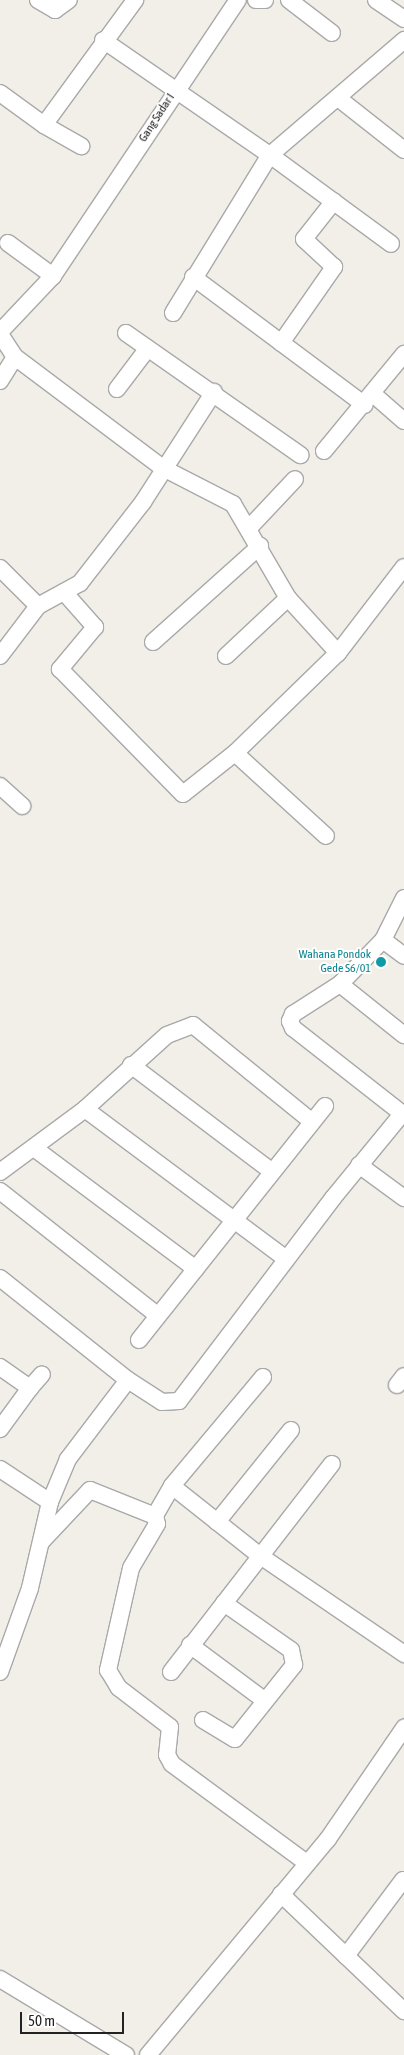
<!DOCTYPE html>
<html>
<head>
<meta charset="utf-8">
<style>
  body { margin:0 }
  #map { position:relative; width:404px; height:2055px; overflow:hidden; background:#f2efe9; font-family:"Asap Condensed",sans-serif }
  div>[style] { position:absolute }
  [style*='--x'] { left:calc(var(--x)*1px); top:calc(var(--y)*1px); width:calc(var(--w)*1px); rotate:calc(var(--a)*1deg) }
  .roads { filter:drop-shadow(1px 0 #a9a9a9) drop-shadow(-1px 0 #a9a9a9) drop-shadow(0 1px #a9a9a9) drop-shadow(0 -1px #a9a9a9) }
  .street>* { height:16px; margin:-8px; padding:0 8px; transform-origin:8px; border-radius:8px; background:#fff }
  .dots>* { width:14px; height:14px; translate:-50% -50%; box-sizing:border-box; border:2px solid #fff; border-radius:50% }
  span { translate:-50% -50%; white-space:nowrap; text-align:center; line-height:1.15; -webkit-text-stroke:4px #fff; paint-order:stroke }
  .street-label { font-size:12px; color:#222 }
  .culture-label { font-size:12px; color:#0d838f }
  .right { translate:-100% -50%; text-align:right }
  .scale { position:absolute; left:20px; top:2012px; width:104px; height:22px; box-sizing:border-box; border:2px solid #222; border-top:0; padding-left:6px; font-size:15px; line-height:18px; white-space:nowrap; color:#222; -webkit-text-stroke:4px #fff; paint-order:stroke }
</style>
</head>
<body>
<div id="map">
  <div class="roads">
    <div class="street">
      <div style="--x:38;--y:0;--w:20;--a:30"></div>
      <div style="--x:55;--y:10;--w:17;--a:-36"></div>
      <div style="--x:256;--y:0;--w:9;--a:0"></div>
      <div style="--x:289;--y:0;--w:54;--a:37.5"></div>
      <div style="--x:376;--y:0;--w:34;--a:34"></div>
      <div style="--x:103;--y:40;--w:203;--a:34.6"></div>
      <div style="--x:270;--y:155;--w:177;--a:-40.6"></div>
      <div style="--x:0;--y:93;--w:54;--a:36"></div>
      <div style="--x:44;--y:125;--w:155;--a:-53.9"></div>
      <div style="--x:338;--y:98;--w:84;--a:38.2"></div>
      <div style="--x:44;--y:125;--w:43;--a:29.6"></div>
      <div style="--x:8;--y:243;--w:56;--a:36.3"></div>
      <div style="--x:193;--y:277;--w:214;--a:36.7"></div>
      <div style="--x:173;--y:313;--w:185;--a:-58.5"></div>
      <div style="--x:270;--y:155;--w:150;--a:36.3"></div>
      <div style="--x:0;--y:332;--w:77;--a:-46.6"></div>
      <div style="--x:53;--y:276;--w:332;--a:-56.2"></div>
      <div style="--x:126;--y:333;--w:213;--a:35"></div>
      <div style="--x:0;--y:334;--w:27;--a:57"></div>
      <div style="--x:15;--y:357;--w:185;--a:36.9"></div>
      <div style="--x:163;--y:468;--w:79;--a:27.2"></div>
      <div style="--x:233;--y:504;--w:109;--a:59.7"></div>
      <div style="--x:288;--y:598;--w:74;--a:47.7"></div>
      <div style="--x:281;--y:343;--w:93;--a:-55.1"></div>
      <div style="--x:334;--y:267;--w:41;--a:-137"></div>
      <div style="--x:304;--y:239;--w:48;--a:-51.7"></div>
      <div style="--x:0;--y:381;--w:28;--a:-58"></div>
      <div style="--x:117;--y:389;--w:51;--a:-52.9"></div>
      <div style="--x:373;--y:394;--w:41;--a:41.1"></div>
      <div style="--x:324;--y:451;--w:126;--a:-50.5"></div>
      <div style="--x:249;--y:528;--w:67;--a:-46.8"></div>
      <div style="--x:0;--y:568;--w:54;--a:45"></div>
      <div style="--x:64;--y:592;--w:47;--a:48.5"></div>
      <div style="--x:95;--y:627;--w:55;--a:129.8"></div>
      <div style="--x:60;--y:669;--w:175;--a:45.5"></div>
      <div style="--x:183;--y:794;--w:66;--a:-38.3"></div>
      <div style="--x:235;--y:753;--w:144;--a:-44.2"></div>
      <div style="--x:338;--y:653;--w:108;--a:-52.5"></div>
      <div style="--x:153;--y:642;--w:144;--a:-41.9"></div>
      <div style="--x:0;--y:656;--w:63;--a:-52.8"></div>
      <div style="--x:38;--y:606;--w:48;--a:-28.7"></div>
      <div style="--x:80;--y:583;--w:103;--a:-52.1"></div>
      <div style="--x:143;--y:502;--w:131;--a:-57.2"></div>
      <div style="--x:226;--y:656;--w:85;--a:-43.1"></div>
      <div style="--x:235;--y:753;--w:123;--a:42.4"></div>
      <div style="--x:0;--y:786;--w:30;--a:42"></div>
      <div style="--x:404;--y:898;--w:47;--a:116.6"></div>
      <div style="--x:383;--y:940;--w:62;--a:134.3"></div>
      <div style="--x:340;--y:984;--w:56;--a:147.4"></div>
      <div style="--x:293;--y:1014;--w:8;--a:113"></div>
      <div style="--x:290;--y:1021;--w:8;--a:67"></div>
      <div style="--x:293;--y:1028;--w:141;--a:38.1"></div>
      <div style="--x:383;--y:940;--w:26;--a:37"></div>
      <div style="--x:340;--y:984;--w:82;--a:38.6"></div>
      <div style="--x:131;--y:1065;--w:176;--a:37.1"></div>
      <div style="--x:85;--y:1109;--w:251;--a:36.7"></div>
      <div style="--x:34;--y:1148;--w:202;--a:36.8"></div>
      <div style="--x:359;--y:1165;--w:56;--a:36.3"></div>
      <div style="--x:0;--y:1172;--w:106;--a:-36.5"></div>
      <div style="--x:85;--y:1109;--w:110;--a:-42.1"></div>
      <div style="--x:167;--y:1035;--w:28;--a:-21"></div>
      <div style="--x:193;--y:1025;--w:152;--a:39.1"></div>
      <div style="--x:0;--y:1191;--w:201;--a:38.3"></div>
      <div style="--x:0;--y:1278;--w:164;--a:38.6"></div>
      <div style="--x:128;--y:1380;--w:40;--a:32.9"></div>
      <div style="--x:162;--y:1402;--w:17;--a:-3"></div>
      <div style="--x:179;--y:1401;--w:255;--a:-52.8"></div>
      <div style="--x:333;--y:1198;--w:109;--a:-50.6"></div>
      <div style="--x:139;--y:1340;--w:299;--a:-51.5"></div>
      <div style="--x:0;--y:1367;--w:37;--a:35"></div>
      <div style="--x:30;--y:1388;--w:51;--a:126.2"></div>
      <div style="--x:263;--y:1377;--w:142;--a:129.9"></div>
      <div style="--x:172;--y:1486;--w:34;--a:120"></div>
      <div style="--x:155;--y:1516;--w:8;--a:76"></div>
      <div style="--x:157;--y:1524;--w:51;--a:120.6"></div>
      <div style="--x:131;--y:1568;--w:105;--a:102.7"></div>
      <div style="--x:108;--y:1670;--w:21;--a:59"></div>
      <div style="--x:119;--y:1688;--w:64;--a:37.4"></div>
      <div style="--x:170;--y:1727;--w:28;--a:96"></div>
      <div style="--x:167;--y:1755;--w:10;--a:61"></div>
      <div style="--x:172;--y:1764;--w:167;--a:36.3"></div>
      <div style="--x:397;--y:1385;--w:11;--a:-52"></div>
      <div style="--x:30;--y:1388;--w:18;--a:-49"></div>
      <div style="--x:0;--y:1469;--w:60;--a:33.4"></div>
      <div style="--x:172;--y:1486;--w:111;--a:38.4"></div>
      <div style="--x:259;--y:1555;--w:176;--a:34.3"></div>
      <div style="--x:217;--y:1522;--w:118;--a:-51.2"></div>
      <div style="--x:42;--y:1541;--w:70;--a:-46.7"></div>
      <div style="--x:90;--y:1490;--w:70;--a:21.8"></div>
      <div style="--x:190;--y:1645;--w:92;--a:36.6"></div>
      <div style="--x:0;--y:1672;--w:89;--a:-70.3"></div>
      <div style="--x:30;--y:1588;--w:88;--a:-76.9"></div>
      <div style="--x:50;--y:1502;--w:47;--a:-67.3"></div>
      <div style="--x:68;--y:1459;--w:99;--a:-52.8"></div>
      <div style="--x:171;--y:1672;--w:263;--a:-52.3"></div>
      <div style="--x:203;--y:1720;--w:37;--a:31"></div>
      <div style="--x:235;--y:1739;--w:95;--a:-51.4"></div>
      <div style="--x:294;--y:1665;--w:15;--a:-101"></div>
      <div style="--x:291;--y:1650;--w:82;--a:-145"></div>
      <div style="--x:281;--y:1894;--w:170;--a:43.6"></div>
      <div style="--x:346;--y:1956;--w:95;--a:-53.1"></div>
      <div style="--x:0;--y:1979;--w:147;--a:31.1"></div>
      <div style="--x:148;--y:2055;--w:281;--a:-50.2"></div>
      <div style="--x:328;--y:1839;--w:135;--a:-55.6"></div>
    </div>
  </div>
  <div class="dots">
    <div style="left:381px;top:962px;background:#0f9aa8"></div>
  </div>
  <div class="street-label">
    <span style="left:157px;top:118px;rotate:-57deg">Gang Sadar I</span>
  </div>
  <div class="culture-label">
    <span class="right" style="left:371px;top:962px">Wahana Pondok<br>Gede S6/01</span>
  </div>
  <div class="scale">50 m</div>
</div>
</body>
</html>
